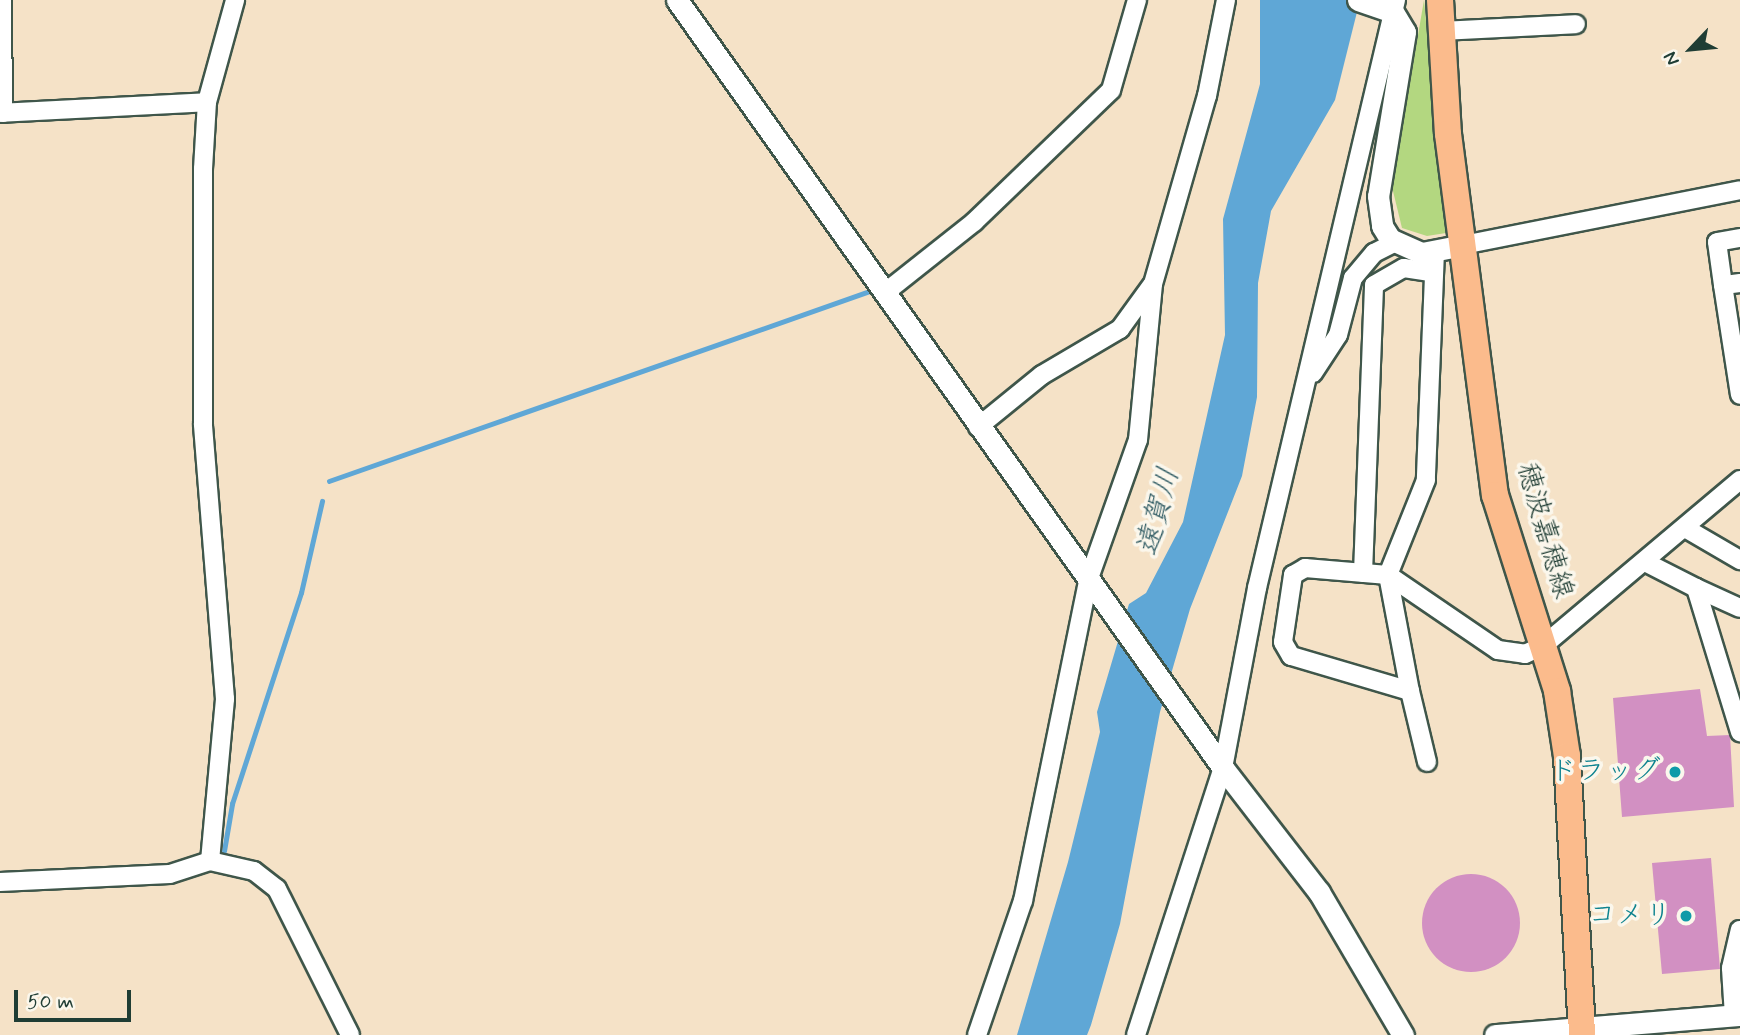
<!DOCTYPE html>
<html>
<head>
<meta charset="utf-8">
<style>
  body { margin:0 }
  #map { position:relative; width:1740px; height:1035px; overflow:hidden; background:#f5e2c7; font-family:Mynerve,"Klee One",sans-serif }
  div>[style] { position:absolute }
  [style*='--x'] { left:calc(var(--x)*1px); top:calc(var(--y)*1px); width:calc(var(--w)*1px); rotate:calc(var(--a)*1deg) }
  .green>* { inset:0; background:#b3d780 }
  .water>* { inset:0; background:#5fa7d6 }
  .stream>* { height:4.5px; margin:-2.25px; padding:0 2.25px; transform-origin:2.25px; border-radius:2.25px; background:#5fa7d6 }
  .building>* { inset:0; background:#d290c2 }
  .round { border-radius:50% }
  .roads { filter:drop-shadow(2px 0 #3f564a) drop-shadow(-2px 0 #3f564a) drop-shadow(0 2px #3f564a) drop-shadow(0 -2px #3f564a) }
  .minor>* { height:18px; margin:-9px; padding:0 9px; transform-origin:9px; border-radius:9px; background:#fff }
  .tertiary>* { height:21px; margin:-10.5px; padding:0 10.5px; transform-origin:10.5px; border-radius:10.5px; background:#fff }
  .primary>* { height:26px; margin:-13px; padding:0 13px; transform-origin:13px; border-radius:13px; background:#fbbb8c }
  .dots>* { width:19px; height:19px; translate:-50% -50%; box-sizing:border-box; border:4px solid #fbf7ec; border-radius:50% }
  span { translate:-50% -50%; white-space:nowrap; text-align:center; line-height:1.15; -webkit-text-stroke:7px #fbf7ec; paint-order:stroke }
  .street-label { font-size:28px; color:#1f3d34 }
  .culture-label { font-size:28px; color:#0d838f }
  .right { translate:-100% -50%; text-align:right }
  .water-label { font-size:30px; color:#325d65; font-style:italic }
  .north { position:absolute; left:1656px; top:14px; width:70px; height:70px; -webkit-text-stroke:5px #fbf7ec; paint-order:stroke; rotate:244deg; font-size:19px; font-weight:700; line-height:28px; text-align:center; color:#1f3d34 }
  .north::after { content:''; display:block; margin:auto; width:24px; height:32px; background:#1f3d34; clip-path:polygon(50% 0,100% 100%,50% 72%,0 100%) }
  .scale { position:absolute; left:14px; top:990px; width:117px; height:32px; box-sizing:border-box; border:4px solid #1f3d34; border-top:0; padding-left:9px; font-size:21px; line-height:24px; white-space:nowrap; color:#1f3d34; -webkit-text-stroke:5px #fbf7ec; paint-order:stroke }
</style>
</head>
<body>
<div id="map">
  <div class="green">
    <div style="clip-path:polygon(1424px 0,1446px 233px,1427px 236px,1402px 228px,1392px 187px)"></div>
  </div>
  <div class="water">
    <div style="clip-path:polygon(1260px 0,1360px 0,1335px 100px,1271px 211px,1258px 283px,1257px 397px,1242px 476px,1190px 609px,1160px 712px,1120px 924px,1091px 1025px,1087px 1035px,1017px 1035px,1068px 862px,1100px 732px,1097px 712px,1129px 604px,1146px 593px,1183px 522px,1225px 335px,1223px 219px,1260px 84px)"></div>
  </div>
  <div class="stream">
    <div style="--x:329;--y:481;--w:573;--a:-19.35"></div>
    <div style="--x:224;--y:851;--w:48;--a:-80.3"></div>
    <div style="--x:232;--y:804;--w:222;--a:-71.9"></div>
    <div style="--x:301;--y:593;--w:94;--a:-77.1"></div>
  </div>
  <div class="building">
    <div style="clip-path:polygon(1700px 689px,1707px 736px,1730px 735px,1734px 807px,1622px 817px,1613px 698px)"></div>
    <div style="clip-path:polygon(1711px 858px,1720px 969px,1662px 974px,1652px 863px)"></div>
    <div class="round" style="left:1422px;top:874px;width:98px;height:98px"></div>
  </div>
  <div class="roads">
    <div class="minor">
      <div style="--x:2;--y:0;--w:113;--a:89.5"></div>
      <div style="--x:1440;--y:31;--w:136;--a:-2.9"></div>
      <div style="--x:0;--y:113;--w:207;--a:-3"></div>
      <div style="--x:1463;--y:245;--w:282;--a:-11.2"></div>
      <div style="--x:1435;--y:251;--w:229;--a:92.3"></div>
      <div style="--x:1426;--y:480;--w:102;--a:111.8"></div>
      <div style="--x:1388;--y:575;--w:118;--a:79.3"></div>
      <div style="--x:1410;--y:691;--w:124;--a:-163.6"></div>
      <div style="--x:1291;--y:656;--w:16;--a:-120"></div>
      <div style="--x:1283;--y:642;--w:68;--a:-81.5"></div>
      <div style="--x:1293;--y:575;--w:14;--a:-30"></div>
      <div style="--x:1305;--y:568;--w:83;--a:4.8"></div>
      <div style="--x:1388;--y:575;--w:133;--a:34.3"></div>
      <div style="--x:1498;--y:650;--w:27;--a:8"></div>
      <div style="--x:1525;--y:654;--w:21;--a:-25"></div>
      <div style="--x:1544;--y:645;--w:256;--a:-40.1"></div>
      <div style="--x:1740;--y:283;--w:17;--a:173"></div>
      <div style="--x:1723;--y:285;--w:111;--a:81.2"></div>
      <div style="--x:1723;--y:285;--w:43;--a:-97.9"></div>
      <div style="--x:1717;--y:242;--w:23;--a:-10"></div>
      <div style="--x:887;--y:291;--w:111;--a:-38.4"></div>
      <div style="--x:974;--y:222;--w:190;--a:-43.9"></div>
      <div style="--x:1111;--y:90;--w:94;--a:-73.9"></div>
      <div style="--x:1313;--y:373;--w:45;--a:-56.7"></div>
      <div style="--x:1338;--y:335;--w:59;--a:-75.3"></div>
      <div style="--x:1353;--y:278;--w:33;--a:-50"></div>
      <div style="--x:1374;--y:253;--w:25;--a:-27"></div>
      <div style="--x:978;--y:427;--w:82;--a:-39.1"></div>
      <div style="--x:1042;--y:375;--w:91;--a:-30.5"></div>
      <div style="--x:1120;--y:329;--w:54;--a:-54"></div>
      <div style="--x:1685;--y:528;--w:64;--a:30.2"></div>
      <div style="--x:1645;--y:562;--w:57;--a:27"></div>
      <div style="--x:1696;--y:588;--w:151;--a:73"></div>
      <div style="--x:1363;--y:573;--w:288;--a:-87.8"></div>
      <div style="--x:1374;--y:285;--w:34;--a:-30"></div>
      <div style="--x:1404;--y:268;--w:30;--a:9"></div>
      <div style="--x:1696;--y:588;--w:48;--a:24.4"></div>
      <div style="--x:1410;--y:691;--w:73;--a:76.5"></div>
      <div style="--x:210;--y:861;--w:163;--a:-84.7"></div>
      <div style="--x:225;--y:699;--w:276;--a:-94.6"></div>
      <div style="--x:203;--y:424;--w:255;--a:-90"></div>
      <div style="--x:203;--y:169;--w:67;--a:-86.6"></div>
      <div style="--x:207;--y:102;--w:106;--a:-74.6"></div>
      <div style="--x:0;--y:882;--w:170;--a:-2.7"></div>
      <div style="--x:170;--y:874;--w:42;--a:-18"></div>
      <div style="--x:210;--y:861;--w:45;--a:12.8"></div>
      <div style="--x:254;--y:871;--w:29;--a:38"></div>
      <div style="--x:277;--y:889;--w:163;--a:63.4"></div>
      <div style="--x:1734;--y:1016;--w:48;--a:-93.6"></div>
      <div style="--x:1731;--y:968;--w:39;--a:-77"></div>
      <div style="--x:977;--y:1035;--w:142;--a:-71.1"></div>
      <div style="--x:1023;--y:901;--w:327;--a:-78.5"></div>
      <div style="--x:1088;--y:581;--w:150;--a:-70.5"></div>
      <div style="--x:1138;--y:440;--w:157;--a:-84.5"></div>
      <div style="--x:1153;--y:284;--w:196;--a:-74"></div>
      <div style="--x:1207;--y:96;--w:98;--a:-78.8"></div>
      <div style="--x:1136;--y:1035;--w:281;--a:-72"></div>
      <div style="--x:1223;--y:768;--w:183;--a:-79.3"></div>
      <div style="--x:1257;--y:588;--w:604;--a:-76.7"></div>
    </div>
    <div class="tertiary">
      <div style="--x:677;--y:0;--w:942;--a:54.59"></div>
      <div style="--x:1223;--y:768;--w:157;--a:52.3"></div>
      <div style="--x:1319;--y:892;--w:166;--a:59.6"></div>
      <div style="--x:1358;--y:0;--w:37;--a:19"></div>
      <div style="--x:1393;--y:12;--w:23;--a:59"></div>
      <div style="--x:1405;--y:32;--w:166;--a:99.3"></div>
      <div style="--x:1378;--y:196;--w:30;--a:82"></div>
      <div style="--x:1382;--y:226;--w:15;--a:58"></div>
      <div style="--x:1390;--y:239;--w:35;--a:24"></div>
      <div style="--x:1422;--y:253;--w:42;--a:-11"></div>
      <div style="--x:1495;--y:1035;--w:246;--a:-4.7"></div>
    </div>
    <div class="primary">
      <div style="--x:1440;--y:0;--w:134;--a:86.6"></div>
      <div style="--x:1448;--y:134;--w:364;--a:82.6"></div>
      <div style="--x:1495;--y:495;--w:206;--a:72.4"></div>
      <div style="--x:1557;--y:691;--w:66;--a:81.3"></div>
      <div style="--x:1567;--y:756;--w:279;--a:86.9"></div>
    </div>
  </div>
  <div class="dots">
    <div style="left:1675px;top:772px;background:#0f9aa8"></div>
    <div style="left:1686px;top:916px;background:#0f9aa8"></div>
  </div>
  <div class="street-label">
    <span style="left:1544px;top:531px;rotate:74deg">穂波嘉穂線</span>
  </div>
  <div class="culture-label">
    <span class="right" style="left:1661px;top:772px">ドラッグ</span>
    <span class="right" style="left:1672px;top:916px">コメリ</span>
  </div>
  <div class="water-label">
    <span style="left:1159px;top:512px;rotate:-75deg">遠賀川</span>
  </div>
  <div class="north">N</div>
  <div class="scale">50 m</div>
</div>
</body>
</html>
